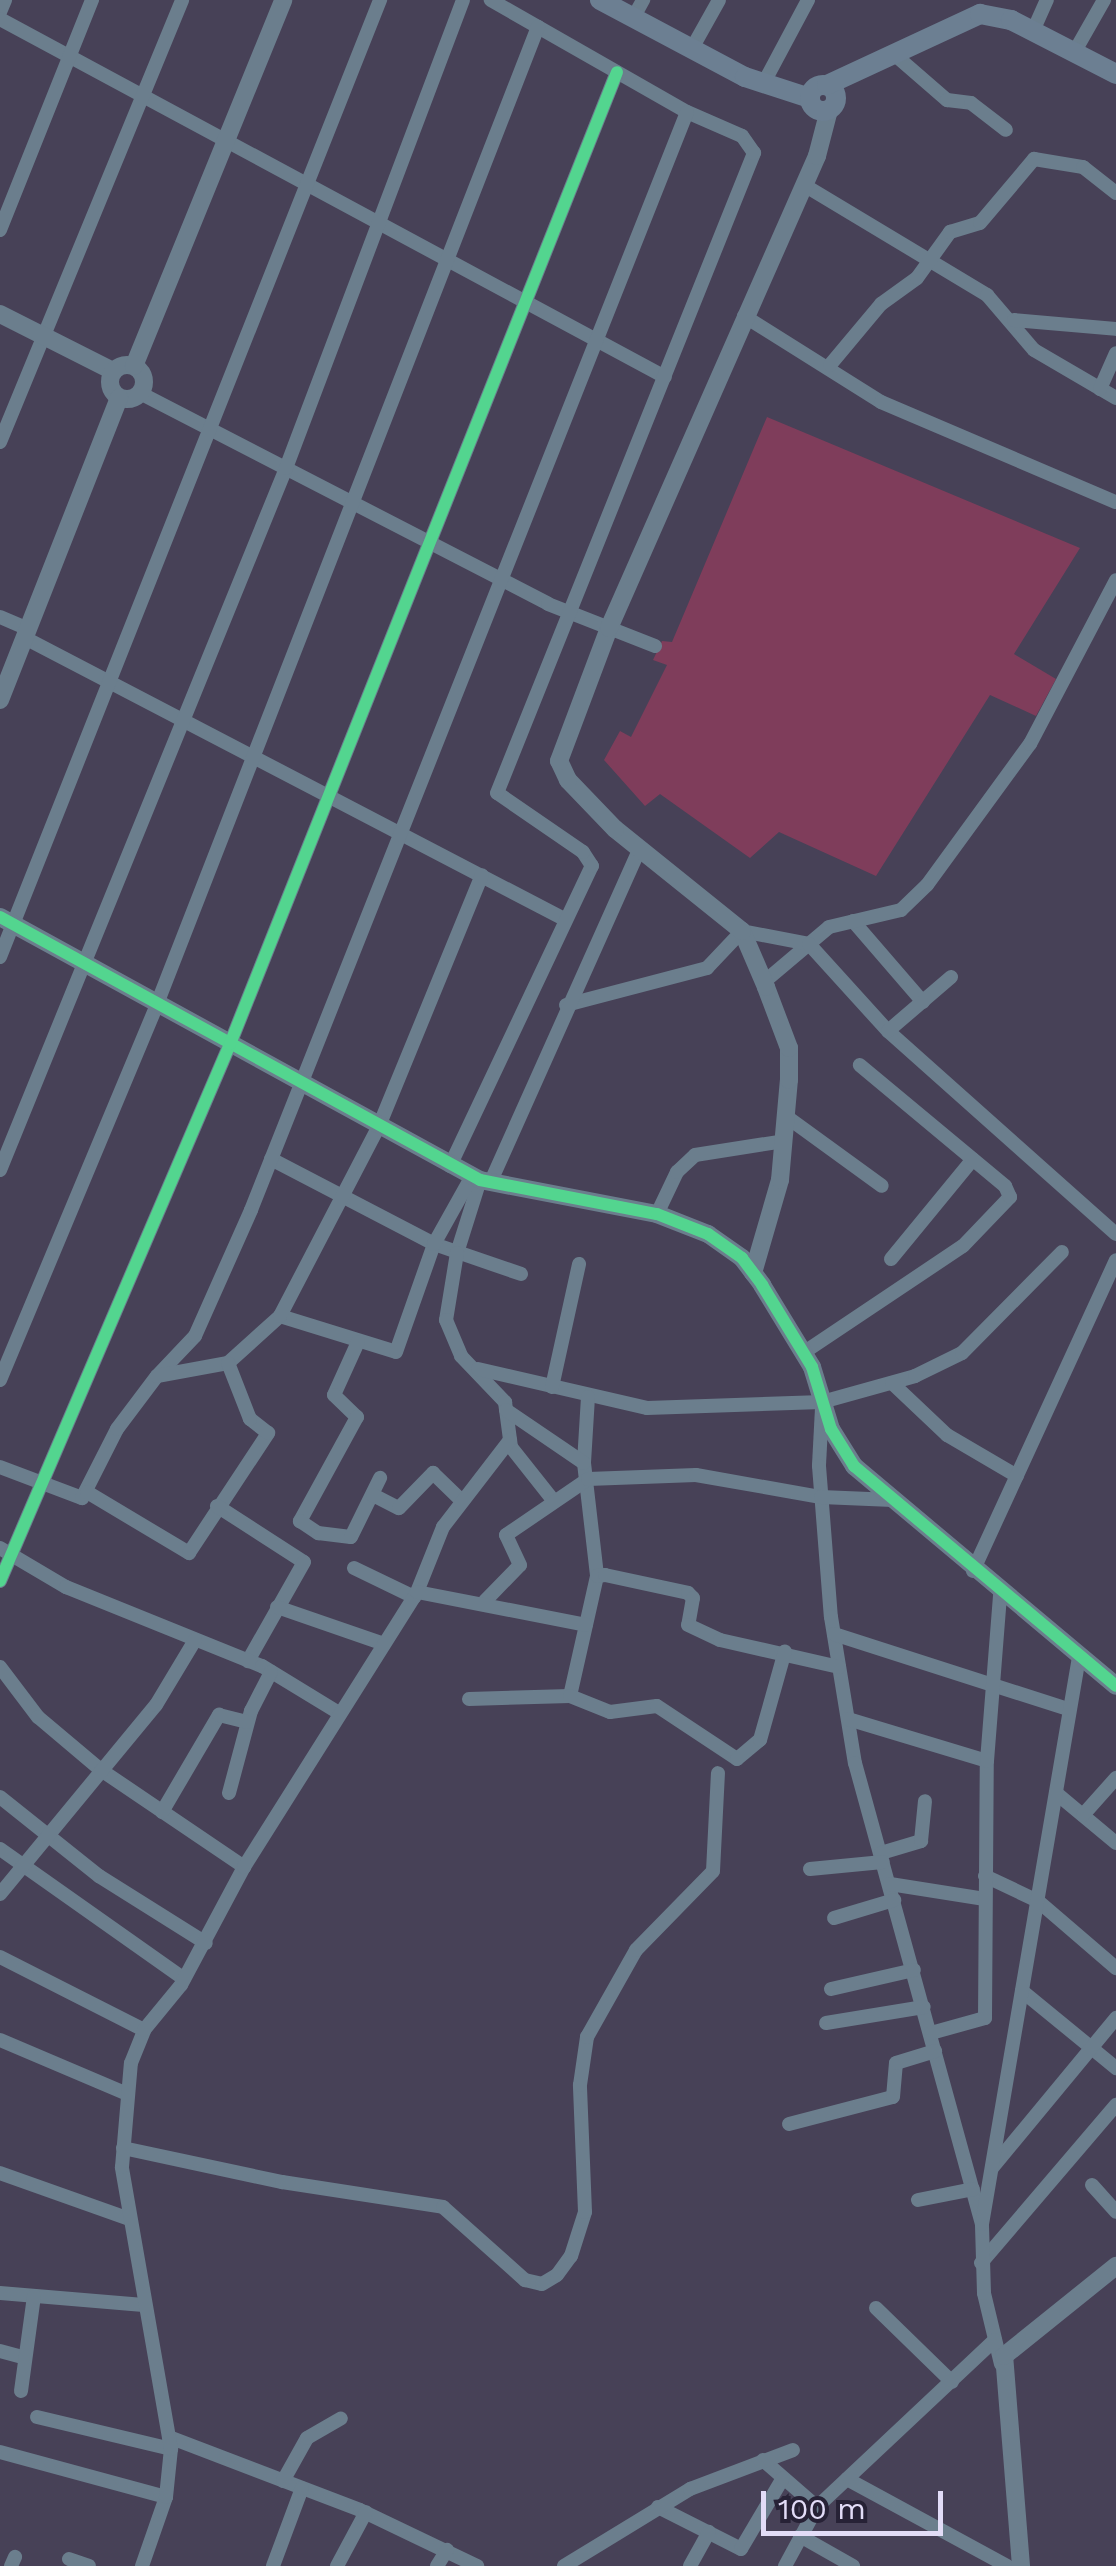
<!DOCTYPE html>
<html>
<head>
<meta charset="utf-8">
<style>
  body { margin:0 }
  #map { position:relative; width:1116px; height:2566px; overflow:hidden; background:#474157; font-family:"Work Sans",sans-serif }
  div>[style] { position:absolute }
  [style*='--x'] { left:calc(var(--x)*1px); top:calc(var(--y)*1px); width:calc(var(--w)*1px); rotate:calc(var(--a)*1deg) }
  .green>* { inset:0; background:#7f3d5b }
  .minor>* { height:14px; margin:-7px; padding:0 7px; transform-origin:7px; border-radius:7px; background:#6b7e8d }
  .tertiary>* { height:18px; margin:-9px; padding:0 9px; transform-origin:9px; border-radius:9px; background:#6b7e8d }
  .tertiary>.ring { margin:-9px; padding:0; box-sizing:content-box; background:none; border:18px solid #6b7e8d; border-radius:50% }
  .secondary>* { height:20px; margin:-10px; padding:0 10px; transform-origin:10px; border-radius:10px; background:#6c7f92 }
  .secondary>.ring { margin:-10px; padding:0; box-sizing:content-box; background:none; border:20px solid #6c7f92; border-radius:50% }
  .cycleway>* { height:12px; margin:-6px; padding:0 6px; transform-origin:6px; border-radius:6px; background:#53d58f }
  span { translate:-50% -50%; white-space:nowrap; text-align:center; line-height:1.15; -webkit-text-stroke:10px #272236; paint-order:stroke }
  .scale { position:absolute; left:761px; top:2491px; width:182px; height:45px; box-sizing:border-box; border:5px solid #e2dcf7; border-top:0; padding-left:12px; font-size:30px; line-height:35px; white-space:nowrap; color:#e2dcf7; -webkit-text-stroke:8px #272236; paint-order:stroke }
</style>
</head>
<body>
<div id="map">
  <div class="green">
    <div style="clip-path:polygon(767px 417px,1080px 548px,1014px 654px,1056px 679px,1036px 716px,990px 695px,876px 876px,779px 832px,750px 858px,660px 794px,645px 806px,604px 760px,620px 731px,631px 737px,667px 665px,653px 660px,662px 641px,672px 642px)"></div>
  </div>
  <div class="minor">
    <div style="--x:637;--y:11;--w:13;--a:-61"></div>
    <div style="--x:0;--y:12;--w:13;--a:-67"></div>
    <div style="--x:0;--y:19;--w:755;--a:28.3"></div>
    <div style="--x:1033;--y:31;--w:34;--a:-66"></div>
    <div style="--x:695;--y:43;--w:49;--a:-60.8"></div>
    <div style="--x:1075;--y:51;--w:59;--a:-60.4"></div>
    <div style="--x:895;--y:55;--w:69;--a:40.9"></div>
    <div style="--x:947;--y:100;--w:24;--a:7"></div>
    <div style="--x:971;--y:103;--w:44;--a:37.6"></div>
    <div style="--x:768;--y:75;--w:85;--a:-61.9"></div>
    <div style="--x:804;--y:185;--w:214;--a:31"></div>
    <div style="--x:987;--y:295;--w:72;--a:49.5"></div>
    <div style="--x:1034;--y:350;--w:95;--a:30.3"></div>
    <div style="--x:0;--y:230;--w:248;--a:-68.2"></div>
    <div style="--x:744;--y:316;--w:162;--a:32.1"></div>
    <div style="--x:881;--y:402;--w:255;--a:23.1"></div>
    <div style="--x:1014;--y:320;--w:102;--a:5"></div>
    <div style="--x:830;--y:365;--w:80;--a:-50.1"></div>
    <div style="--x:881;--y:304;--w:44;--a:-35.8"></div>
    <div style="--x:917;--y:278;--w:57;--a:-54.3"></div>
    <div style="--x:950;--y:232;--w:31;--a:-17"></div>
    <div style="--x:980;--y:223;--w:84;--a:-49.8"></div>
    <div style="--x:1034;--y:159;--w:50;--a:9.3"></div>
    <div style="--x:1083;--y:167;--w:42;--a:38.2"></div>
    <div style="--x:1100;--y:389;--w:39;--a:-66"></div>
    <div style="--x:140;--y:393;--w:459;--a:27.3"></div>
    <div style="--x:548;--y:604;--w:115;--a:21.4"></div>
    <div style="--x:0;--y:442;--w:478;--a:-67.6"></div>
    <div style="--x:0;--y:617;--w:30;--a:23"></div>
    <div style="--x:25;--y:638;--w:608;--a:27.53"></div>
    <div style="--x:853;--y:921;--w:107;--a:49.2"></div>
    <div style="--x:0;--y:957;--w:1030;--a:-68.34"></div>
    <div style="--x:764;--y:982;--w:85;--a:-40.2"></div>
    <div style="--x:829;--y:927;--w:74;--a:-13.3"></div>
    <div style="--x:901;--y:910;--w:36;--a:-44"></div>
    <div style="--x:927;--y:885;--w:175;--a:-53.9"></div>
    <div style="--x:1030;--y:744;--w:185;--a:-62.3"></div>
    <div style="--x:566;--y:1005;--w:146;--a:-14.7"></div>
    <div style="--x:707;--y:968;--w:51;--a:-46.6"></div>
    <div style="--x:742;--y:931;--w:68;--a:11"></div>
    <div style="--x:809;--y:944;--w:118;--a:47.8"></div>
    <div style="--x:888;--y:1031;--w:305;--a:41.7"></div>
    <div style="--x:888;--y:1031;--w:83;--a:-40.6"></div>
    <div style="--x:787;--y:1117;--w:117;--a:36"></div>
    <div style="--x:271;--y:1159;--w:184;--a:27.5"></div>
    <div style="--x:434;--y:1244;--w:92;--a:19"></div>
    <div style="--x:450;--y:1166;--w:332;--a:-64.7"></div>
    <div style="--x:592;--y:866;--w:17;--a:-123"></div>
    <div style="--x:583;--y:852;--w:104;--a:-145.5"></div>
    <div style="--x:497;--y:793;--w:690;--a:-68.12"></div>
    <div style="--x:754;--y:153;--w:21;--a:-125"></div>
    <div style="--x:742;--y:136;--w:60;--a:-156.4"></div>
    <div style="--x:687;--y:112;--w:226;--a:-150.3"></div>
    <div style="--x:0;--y:1170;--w:758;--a:-67.83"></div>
    <div style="--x:286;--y:468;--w:500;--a:-69.28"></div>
    <div style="--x:480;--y:1180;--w:77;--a:107.5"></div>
    <div style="--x:457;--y:1253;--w:68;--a:99.3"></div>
    <div style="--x:446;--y:1320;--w:39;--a:67"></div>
    <div style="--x:461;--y:1356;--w:64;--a:46.3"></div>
    <div style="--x:505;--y:1402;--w:45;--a:82.4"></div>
    <div style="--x:511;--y:1447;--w:68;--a:51.6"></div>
    <div style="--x:491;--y:1181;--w:365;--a:-65.9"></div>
    <div style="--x:657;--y:1214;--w:47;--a:-64.5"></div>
    <div style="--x:677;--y:1172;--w:25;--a:-43"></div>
    <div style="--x:695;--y:1155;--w:90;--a:-8.9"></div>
    <div style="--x:891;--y:1259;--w:129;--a:-50.6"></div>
    <div style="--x:280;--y:1316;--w:121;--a:17.2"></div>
    <div style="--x:396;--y:1352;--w:114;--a:-70.6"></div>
    <div style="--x:434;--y:1244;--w:78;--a:-60.8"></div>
    <div style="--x:358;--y:1342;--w:58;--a:114.4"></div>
    <div style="--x:334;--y:1395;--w:32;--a:44"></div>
    <div style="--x:357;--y:1417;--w:119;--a:118.7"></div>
    <div style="--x:300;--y:1521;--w:22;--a:34"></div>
    <div style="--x:318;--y:1533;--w:33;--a:7"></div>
    <div style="--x:351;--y:1537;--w:66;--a:-63.8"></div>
    <div style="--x:803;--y:1353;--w:192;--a:-33.8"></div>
    <div style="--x:963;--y:1246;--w:68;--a:-46.2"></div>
    <div style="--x:1010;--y:1197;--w:12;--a:-114"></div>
    <div style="--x:1005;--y:1186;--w:189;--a:-140.2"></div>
    <div style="--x:478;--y:1369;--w:173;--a:13"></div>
    <div style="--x:647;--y:1408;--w:175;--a:-2"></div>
    <div style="--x:822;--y:1402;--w:97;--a:-15.6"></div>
    <div style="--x:915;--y:1376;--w:52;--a:-26.1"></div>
    <div style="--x:962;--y:1353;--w:142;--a:-45.3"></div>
    <div style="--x:157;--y:1376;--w:55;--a:-46.5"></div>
    <div style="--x:195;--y:1336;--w:138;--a:-66"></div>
    <div style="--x:251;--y:1210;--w:1181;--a:-68.34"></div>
    <div style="--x:0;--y:1380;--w:407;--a:-67.3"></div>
    <div style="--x:157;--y:1004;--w:1049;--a:-68.7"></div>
    <div style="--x:892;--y:1383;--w:76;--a:43.4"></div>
    <div style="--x:947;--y:1435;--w:81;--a:30.4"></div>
    <div style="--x:552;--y:1387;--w:126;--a:-77.6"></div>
    <div style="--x:588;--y:1397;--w:66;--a:93.5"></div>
    <div style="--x:584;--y:1463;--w:114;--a:83.4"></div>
    <div style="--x:822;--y:1408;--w:58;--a:93"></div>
    <div style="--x:819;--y:1466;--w:151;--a:85.5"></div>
    <div style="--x:831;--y:1617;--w:148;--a:80.7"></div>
    <div style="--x:855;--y:1763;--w:478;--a:74.6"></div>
    <div style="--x:506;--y:1410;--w:94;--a:34.2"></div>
    <div style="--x:0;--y:1467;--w:88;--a:20.7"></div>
    <div style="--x:82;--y:1498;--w:77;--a:-63.1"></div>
    <div style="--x:117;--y:1429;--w:66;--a:-53"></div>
    <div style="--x:157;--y:1376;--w:72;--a:-10.4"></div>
    <div style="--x:228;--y:1363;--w:70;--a:-42.1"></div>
    <div style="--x:280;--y:1316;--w:214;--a:-62.5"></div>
    <div style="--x:379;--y:1126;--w:271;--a:-67.7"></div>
    <div style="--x:87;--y:1492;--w:119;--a:30.9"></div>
    <div style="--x:189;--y:1553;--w:144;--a:-56.6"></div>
    <div style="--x:268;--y:1433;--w:23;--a:-142"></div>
    <div style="--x:250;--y:1419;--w:60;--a:-111.4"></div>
    <div style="--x:373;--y:1495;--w:29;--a:27"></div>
    <div style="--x:399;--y:1508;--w:49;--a:-45.8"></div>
    <div style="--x:433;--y:1473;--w:39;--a:44"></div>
    <div style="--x:217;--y:1506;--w:103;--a:32.8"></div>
    <div style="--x:304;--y:1562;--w:114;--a:119.5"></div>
    <div style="--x:0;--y:1548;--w:77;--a:30.6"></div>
    <div style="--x:66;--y:1587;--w:211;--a:22"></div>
    <div style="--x:262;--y:1666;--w:90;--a:31.4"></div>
    <div style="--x:354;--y:1568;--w:67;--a:25.8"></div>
    <div style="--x:973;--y:1571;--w:342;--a:-65.3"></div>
    <div style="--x:0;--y:1581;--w:584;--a:-66.81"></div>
    <div style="--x:230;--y:1044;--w:1046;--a:-68.29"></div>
    <div style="--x:417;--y:1592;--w:70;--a:-68.2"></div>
    <div style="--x:443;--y:1527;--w:110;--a:-52.4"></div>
    <div style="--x:485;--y:1601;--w:50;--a:-45.8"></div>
    <div style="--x:520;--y:1565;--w:33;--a:-115"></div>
    <div style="--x:506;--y:1535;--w:99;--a:-34.3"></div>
    <div style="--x:588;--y:1479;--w:108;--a:-2.1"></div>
    <div style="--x:696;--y:1475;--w:127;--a:10"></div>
    <div style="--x:821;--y:1497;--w:72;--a:2.4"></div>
    <div style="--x:277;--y:1607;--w:113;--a:19.1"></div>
    <div style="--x:834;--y:1634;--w:246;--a:17.8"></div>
    <div style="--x:0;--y:1667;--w:63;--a:52.8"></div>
    <div style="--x:38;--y:1717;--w:82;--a:40.1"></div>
    <div style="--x:101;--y:1770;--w:173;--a:34.1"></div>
    <div style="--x:570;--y:1696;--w:123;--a:-77.3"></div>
    <div style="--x:597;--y:1576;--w:8;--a:-7"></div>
    <div style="--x:605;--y:1575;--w:85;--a:12.2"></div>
    <div style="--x:688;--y:1593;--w:7;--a:45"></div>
    <div style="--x:693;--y:1598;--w:27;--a:100"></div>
    <div style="--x:688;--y:1625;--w:35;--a:25"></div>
    <div style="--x:720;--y:1640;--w:122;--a:12.8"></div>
    <div style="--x:469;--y:1699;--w:101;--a:-1.7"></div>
    <div style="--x:570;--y:1696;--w:43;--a:21.8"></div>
    <div style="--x:610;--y:1712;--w:47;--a:-7.3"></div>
    <div style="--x:657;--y:1706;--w:96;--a:33.5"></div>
    <div style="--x:737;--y:1759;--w:30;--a:-40"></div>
    <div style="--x:760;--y:1740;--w:92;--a:-74.3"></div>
    <div style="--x:848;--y:1719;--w:145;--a:16.8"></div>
    <div style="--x:229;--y:1793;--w:85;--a:-75"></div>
    <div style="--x:251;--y:1711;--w:44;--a:-62.9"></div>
    <div style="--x:1056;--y:1793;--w:78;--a:39.8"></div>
    <div style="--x:0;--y:1797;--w:127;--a:38.6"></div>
    <div style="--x:99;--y:1876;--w:126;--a:32.1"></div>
    <div style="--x:162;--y:1812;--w:113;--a:-59.6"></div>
    <div style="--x:219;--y:1715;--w:29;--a:14"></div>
    <div style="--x:1083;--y:1815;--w:50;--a:-48.3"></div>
    <div style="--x:0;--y:1849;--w:225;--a:35.2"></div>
    <div style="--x:881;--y:1853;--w:42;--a:-16.7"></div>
    <div style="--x:921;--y:1841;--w:40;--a:-84.3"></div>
    <div style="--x:810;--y:1869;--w:73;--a:-5.5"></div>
    <div style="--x:985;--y:1876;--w:59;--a:25.3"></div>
    <div style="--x:1038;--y:1901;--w:103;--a:40.7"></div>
    <div style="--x:890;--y:1884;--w:96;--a:9"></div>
    <div style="--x:0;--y:1894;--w:245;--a:-50.5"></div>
    <div style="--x:156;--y:1705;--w:76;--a:-59"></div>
    <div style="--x:834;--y:1918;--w:63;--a:-16.7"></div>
    <div style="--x:0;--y:1957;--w:161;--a:26.9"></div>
    <div style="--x:831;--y:1989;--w:85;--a:-12.9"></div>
    <div style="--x:1022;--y:1991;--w:122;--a:39.3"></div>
    <div style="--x:826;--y:2023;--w:99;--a:-9.3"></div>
    <div style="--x:931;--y:2033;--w:56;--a:-15.5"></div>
    <div style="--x:985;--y:2018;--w:257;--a:-89.6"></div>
    <div style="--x:987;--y:1761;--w:167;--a:-85.5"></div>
    <div style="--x:0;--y:2040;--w:138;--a:23"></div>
    <div style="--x:789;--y:2124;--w:107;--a:-14.6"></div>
    <div style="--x:893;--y:2097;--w:34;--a:-85"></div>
    <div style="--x:896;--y:2063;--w:41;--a:-17.1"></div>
    <div style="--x:123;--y:2148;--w:163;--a:12.1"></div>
    <div style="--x:282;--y:2182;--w:163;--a:8.8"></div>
    <div style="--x:443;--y:2207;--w:110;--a:41.7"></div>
    <div style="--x:525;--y:2280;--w:17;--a:13"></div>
    <div style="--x:542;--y:2284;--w:17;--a:-31"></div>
    <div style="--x:557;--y:2275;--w:24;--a:-54"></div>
    <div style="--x:571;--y:2256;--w:46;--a:-72.3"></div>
    <div style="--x:585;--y:2212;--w:127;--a:-92.3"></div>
    <div style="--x:580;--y:2085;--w:49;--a:-81.7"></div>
    <div style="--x:587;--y:2037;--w:100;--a:-60.6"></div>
    <div style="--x:636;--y:1950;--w:110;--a:-45.7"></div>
    <div style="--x:713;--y:1871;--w:98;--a:-87.1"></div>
    <div style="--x:992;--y:2168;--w:195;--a:-50.4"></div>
    <div style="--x:0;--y:2173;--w:137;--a:19.6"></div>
    <div style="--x:1092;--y:2185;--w:36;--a:48"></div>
    <div style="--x:918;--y:2200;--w:56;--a:-11.3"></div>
    <div style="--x:981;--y:2263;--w:208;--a:-49.5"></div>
    <div style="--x:0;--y:2293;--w:144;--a:4.8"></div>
    <div style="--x:876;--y:2308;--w:106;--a:44.2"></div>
    <div style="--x:0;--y:2351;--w:24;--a:15"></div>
    <div style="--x:1001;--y:2364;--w:73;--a:-103.5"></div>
    <div style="--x:984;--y:2293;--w:69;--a:-91.7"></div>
    <div style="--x:982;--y:2224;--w:575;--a:-80.29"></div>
    <div style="--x:21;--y:2391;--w:96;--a:-82.2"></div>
    <div style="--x:37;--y:2417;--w:138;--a:13.4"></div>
    <div style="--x:169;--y:2437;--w:204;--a:20.9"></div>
    <div style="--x:360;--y:2510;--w:130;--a:25.6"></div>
    <div style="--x:0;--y:2452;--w:172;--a:15.2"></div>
    <div style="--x:763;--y:2460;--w:72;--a:41"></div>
    <div style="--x:847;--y:2479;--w:182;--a:28.5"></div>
    <div style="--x:283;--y:2481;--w:49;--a:-60.8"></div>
    <div style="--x:307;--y:2438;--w:39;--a:-30"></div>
    <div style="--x:658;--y:2507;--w:93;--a:26.8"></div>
    <div style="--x:741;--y:2549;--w:82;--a:-59.4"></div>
    <div style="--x:800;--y:2536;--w:61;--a:29.5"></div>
    <div style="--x:69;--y:2559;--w:21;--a:19"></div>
    <div style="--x:11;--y:2566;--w:10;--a:-66"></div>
    <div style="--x:142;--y:2566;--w:73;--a:-70.8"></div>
    <div style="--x:166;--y:2497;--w:48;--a:-84.1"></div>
    <div style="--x:171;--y:2449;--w:286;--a:-99.9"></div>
    <div style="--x:122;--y:2167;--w:104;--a:-85.1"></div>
    <div style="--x:131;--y:2063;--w:35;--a:-68"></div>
    <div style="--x:144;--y:2030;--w:58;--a:-50.6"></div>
    <div style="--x:181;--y:1985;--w:134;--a:-61.9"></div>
    <div style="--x:244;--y:1867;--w:325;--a:-57.8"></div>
    <div style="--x:417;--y:1592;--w:172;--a:11"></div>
    <div style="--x:273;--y:2566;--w:83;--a:-69.6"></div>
    <div style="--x:337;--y:2566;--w:61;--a:-61.8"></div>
    <div style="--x:437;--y:2566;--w:19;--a:-58"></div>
    <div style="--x:564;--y:2566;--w:148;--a:-31.4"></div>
    <div style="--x:690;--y:2489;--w:110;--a:-20.7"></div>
    <div style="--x:690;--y:2566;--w:39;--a:-61"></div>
    <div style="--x:785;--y:2566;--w:67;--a:-61.5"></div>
    <div style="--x:817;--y:2507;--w:244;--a:-43.2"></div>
  </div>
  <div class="tertiary">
    <div style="--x:0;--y:314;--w:127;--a:26.8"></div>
    <div class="ring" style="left:110px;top:365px;width:16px;height:16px"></div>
    <div style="--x:134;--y:366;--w:395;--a:-67.8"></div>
    <div style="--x:0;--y:700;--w:325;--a:-68.5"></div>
    <div style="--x:0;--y:917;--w:547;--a:28.72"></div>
    <div style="--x:480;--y:1180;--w:180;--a:10.9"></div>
    <div style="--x:657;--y:1214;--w:55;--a:21.4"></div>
    <div style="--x:708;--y:1234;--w:42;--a:35.2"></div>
    <div style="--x:742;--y:1258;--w:34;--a:53"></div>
    <div style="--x:762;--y:1285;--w:96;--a:58.6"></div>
    <div style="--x:812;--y:1367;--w:65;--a:73"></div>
    <div style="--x:831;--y:1429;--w:44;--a:58.1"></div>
    <div style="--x:854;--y:1466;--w:342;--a:40"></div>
    <div style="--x:753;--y:1273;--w:97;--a:-73.8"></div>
    <div style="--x:780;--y:1180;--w:100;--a:-84.9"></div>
    <div style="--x:789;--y:1080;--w:32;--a:-90"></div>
    <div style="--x:789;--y:1048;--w:65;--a:-110.7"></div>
    <div style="--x:766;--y:987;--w:61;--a:-113.2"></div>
    <div style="--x:742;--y:931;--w:163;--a:-141.2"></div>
    <div style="--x:615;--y:829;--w:68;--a:-133.8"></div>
    <div style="--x:568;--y:780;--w:21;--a:-115"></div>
    <div style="--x:559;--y:761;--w:142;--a:-69.4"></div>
    <div style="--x:609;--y:628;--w:516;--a:-66.22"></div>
    <div style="--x:817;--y:156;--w:48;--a:-75.4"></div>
    <div style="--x:1021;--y:2566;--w:211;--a:-94.6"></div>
    <div style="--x:1004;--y:2356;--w:144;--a:-38.8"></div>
  </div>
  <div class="secondary">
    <div style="--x:600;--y:0;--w:164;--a:28"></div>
    <div style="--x:745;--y:77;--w:68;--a:17.9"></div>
    <div class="ring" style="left:810px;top:85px;width:6px;height:6px"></div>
    <div style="--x:827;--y:85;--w:169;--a:-24.9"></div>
    <div style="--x:980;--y:14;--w:32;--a:11"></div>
    <div style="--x:1011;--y:20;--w:118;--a:27.2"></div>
  </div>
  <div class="cycleway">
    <div style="--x:0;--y:917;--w:547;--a:28.72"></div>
    <div style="--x:480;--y:1180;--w:180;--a:10.9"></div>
    <div style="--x:657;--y:1214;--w:55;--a:21.4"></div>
    <div style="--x:708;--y:1234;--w:42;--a:35.2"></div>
    <div style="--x:742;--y:1258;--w:34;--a:53"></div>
    <div style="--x:762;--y:1285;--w:96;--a:58.6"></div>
    <div style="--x:812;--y:1367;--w:65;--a:73"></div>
    <div style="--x:831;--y:1429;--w:44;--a:58.1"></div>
    <div style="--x:854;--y:1466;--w:342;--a:40"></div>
    <div style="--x:0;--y:1581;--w:584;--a:-66.81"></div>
    <div style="--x:230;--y:1044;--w:1046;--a:-68.29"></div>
  </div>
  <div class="scale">100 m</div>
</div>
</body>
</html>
